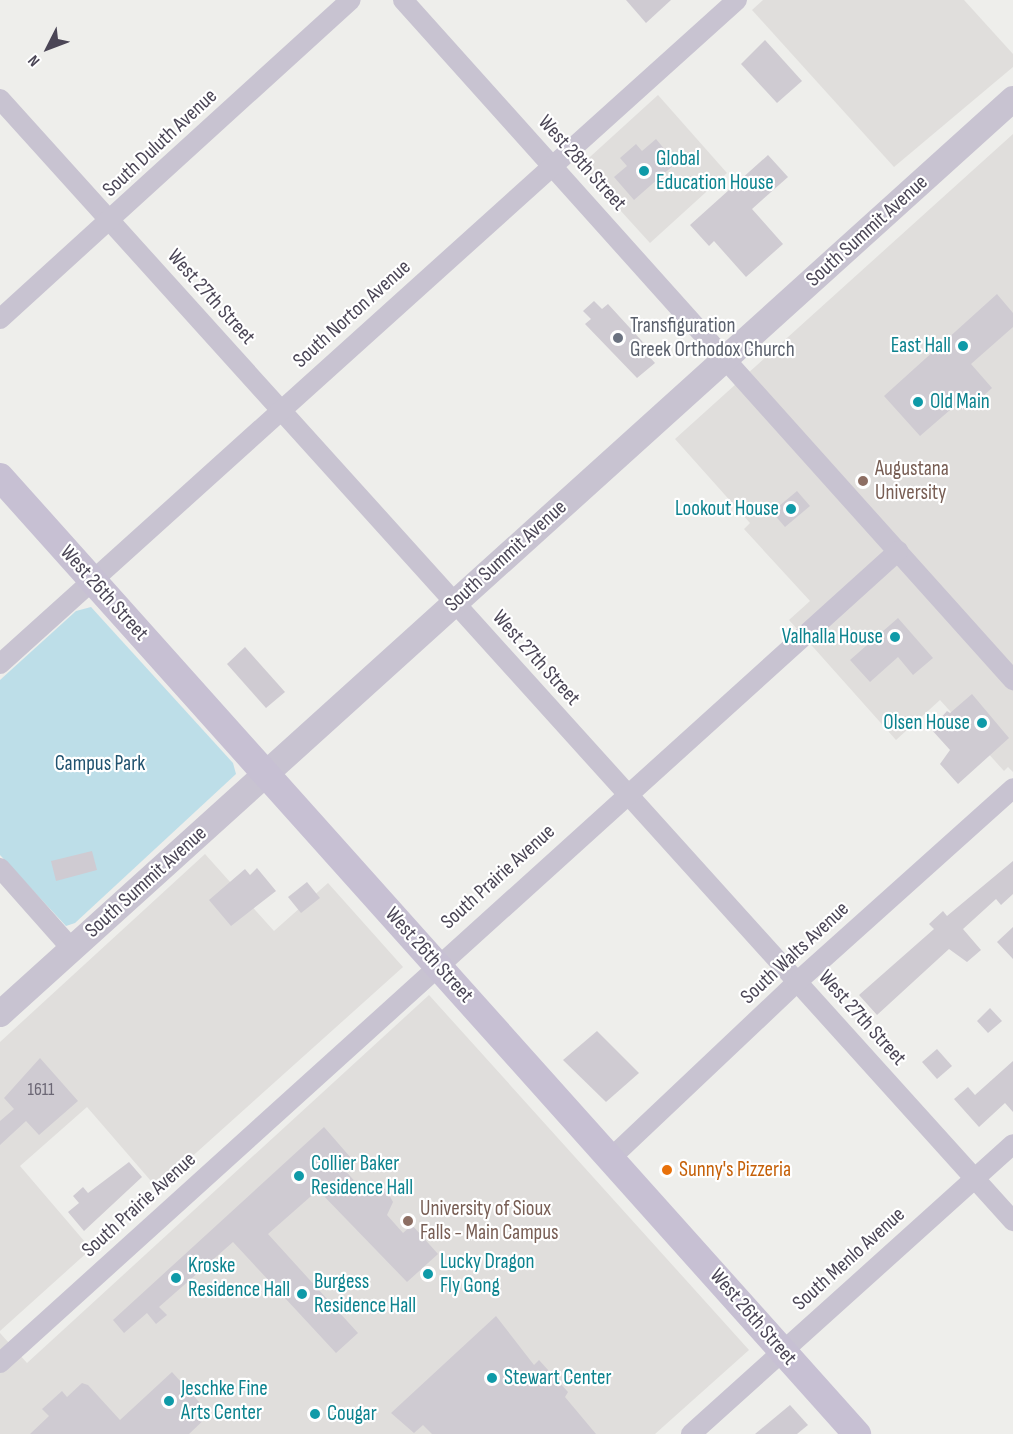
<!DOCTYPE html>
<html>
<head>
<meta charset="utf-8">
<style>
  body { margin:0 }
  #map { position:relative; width:1013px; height:1434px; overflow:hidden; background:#eeeeeb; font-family:"Sofia Sans Condensed",sans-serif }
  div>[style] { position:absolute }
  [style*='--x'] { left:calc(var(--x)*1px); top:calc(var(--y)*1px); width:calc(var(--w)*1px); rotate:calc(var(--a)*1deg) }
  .education>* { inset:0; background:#e0dedc }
  .green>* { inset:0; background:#bddee8 }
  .building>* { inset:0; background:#cfcbd2 }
  .minor>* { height:20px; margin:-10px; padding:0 10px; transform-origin:10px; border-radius:10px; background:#c8c3d1 }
  .tertiary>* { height:26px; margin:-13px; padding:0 13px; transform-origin:13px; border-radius:13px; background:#c8c3d1 }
  .secondary>* { height:28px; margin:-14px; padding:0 14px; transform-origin:14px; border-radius:14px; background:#c7c0d3 }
  .dots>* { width:16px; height:16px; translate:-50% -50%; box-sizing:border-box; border:3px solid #fff; border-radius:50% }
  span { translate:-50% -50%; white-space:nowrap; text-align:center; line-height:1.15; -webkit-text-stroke:4.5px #fff; paint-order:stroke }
  .number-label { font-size:18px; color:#6c6775 }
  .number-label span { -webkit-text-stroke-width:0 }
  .street-label { font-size:21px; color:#4b4656 }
  .culture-label { font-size:21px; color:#0d838f }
  .left { translate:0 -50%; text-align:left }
  .right { translate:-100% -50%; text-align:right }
  .worship-label { font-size:21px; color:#5b616d }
  .education-label { font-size:21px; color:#785e54 }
  .park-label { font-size:21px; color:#20526f }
  .food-label { font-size:21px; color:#c56008 }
  .north { position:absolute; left:18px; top:18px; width:60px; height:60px; -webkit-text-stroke:4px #fff; paint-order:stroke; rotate:228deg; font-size:16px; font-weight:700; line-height:24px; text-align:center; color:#4b4656 }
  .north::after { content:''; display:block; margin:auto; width:21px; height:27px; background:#4b4656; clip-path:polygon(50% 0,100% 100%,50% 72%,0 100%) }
</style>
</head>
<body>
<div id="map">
  <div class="education">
    <div style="clip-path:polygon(763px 0,964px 0,1013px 54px,1013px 67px,894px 167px,752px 10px)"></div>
    <div style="clip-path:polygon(658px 95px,727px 173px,650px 243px,580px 166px)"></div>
    <div style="clip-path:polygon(1013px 134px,1013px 772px,1008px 767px,1004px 771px,940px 700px,896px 740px,789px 620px,810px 601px,744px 529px,750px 523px,675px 439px)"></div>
    <div style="clip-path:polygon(205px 854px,274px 931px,328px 883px,403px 967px,157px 1188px,87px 1107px,20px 1166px,91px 1249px,0 1331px,0 1042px)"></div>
    <div style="clip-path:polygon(429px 995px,749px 1350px,655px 1434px,0 1434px,0 1333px,27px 1363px)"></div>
  </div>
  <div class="green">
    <div style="clip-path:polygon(91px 607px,233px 763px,236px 774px,75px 923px,66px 926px,0 855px,0 680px,76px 611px)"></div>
  </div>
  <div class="building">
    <div style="clip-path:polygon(626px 0,671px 0,646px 23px)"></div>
    <div style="clip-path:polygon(765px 40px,802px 81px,777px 103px,741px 64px)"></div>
    <div style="clip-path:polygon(656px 139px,676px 163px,634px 200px,614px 177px,627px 166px,620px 158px,636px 144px,642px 151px)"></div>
    <div style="clip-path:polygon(768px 155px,788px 177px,752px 209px,783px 244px,746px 277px,714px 241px,709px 246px,690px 225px)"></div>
    <div style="clip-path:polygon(997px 294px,1013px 313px,1013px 327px,971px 364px,992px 388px,973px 405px,965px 397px,920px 436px,884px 396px)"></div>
    <div style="clip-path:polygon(594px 301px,602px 309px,608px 304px,651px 351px,647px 354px,655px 363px,637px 378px,585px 324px,591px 319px,583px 311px)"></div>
    <div style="clip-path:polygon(797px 491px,810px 506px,785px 527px,772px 512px)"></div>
    <div style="clip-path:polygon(898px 618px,933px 658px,913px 675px,898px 657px,870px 682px,850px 660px)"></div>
    <div style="clip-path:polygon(245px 647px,285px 692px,266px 708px,227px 664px)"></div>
    <div style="clip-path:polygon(972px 694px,1009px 738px,958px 784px,940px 764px,950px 750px,931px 729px,947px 711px,950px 713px)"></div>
    <div style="clip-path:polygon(92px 851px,97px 870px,56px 881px,51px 861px)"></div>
    <div style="clip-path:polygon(1013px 861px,1013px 894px,1001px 905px,996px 899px,963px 929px,981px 950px,967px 962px,949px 949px,877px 1015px,859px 995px,934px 929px,929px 924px,943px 911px,947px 916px)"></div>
    <div style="clip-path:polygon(257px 868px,276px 891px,231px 926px,209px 900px,245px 869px,250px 875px)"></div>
    <div style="clip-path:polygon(307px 882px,320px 898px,301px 913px,288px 897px)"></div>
    <div style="clip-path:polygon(1013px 927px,1013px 959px,997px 942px)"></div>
    <div style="clip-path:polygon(990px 1008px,1002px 1021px,988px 1033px,977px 1021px)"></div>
    <div style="clip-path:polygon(597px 1031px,639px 1073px,606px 1102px,563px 1060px)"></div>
    <div style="clip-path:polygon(937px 1049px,952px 1066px,937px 1079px,922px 1062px)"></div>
    <div style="clip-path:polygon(40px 1058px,78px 1101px,39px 1135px,26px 1121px,0 1145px,0 1121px,14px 1109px,4px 1098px)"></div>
    <div style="clip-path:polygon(1013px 1061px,1013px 1112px,1005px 1103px,979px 1127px,954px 1099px,968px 1087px,975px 1095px)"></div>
    <div style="clip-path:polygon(324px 1127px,351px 1158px,342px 1167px,359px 1186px,384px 1186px,393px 1202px,387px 1215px,403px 1233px,412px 1225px,438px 1254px,407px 1282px,318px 1190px,268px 1234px,358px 1333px,336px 1353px,233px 1242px,159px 1307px,167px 1315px,156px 1324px,147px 1313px,124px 1333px,113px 1320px)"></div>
    <div style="clip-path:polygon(129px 1162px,142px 1177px,84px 1231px,68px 1212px,79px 1203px,73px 1196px,83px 1187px,88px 1193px)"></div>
    <div style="clip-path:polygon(496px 1316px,534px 1365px,539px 1360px,568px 1392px,565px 1397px,596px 1434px,432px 1434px,423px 1425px,414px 1433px,391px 1413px)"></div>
    <div style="clip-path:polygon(172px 1372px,210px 1414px,189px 1434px,30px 1434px,49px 1416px,42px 1409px,62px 1391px,67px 1397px,82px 1383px,88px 1385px,120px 1420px)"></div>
    <div style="clip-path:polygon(790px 1405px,808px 1425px,797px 1434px,755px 1434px)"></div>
  </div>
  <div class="minor">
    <div style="--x:403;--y:0;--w:914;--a:48.11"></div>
    <div style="--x:0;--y:99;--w:1512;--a:47.92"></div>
    <div style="--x:0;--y:319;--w:474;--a:-42.3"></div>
    <div style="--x:0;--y:664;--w:992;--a:-42.02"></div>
    <div style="--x:0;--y:868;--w:108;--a:48.4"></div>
    <div style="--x:612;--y:1157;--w:255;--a:-43.4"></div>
    <div style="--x:797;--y:982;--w:290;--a:-41.9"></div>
    <div style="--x:0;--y:1363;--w:1211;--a:-42.12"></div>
    <div style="--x:691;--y:1434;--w:433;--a:-42"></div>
  </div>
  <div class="tertiary">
    <div style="--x:0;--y:1014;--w:1365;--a:-42.09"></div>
  </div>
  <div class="secondary">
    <div style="--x:0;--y:477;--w:1285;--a:48.16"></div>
  </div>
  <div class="dots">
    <div style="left:644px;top:171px;background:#0f9aa8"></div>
    <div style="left:618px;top:338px;background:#6b7280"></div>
    <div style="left:963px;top:346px;background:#0f9aa8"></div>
    <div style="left:918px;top:402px;background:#0f9aa8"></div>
    <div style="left:863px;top:481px;background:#8d6e63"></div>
    <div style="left:791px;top:509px;background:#0f9aa8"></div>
    <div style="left:895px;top:637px;background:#0f9aa8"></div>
    <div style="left:982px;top:723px;background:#0f9aa8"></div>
    <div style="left:667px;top:1170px;background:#e8710a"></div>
    <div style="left:299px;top:1176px;background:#0f9aa8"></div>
    <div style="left:408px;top:1221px;background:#8d6e63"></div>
    <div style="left:428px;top:1274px;background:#0f9aa8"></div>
    <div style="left:176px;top:1278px;background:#0f9aa8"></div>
    <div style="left:302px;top:1294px;background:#0f9aa8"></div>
    <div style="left:492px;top:1378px;background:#0f9aa8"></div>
    <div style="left:169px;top:1401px;background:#0f9aa8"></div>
    <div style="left:315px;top:1414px;background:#0f9aa8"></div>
  </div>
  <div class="number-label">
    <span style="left:41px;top:1090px">1611</span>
  </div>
  <div class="street-label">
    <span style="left:160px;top:143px;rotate:-43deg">South Duluth Avenue</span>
    <span style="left:582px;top:163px;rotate:48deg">West 28th Street</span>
    <span style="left:867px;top:231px;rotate:-42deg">South Summit Avenue</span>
    <span style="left:211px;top:297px;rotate:48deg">West 27th Street</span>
    <span style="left:352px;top:314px;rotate:-42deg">South Norton Avenue</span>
    <span style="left:506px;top:556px;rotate:-42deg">South Summit Avenue</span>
    <span style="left:104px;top:593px;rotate:48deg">West 26th Street</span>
    <span style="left:536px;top:658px;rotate:48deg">West 27th Street</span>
    <span style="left:498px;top:877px;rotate:-42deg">South Prairie Avenue</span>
    <span style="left:146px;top:882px;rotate:-42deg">South Summit Avenue</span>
    <span style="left:795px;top:953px;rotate:-43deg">South Walts Avenue</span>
    <span style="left:429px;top:955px;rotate:48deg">West 26th Street</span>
    <span style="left:862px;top:1018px;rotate:48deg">West 27th Street</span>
    <span style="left:139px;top:1205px;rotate:-42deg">South Prairie Avenue</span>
    <span style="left:849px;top:1259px;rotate:-42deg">South Menlo Avenue</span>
    <span style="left:753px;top:1317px;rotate:49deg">West 26th Street</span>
  </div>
  <div class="culture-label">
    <span class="left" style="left:656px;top:171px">Global<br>Education House</span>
    <span class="right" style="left:951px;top:346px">East Hall</span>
    <span class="left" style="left:930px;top:402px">Old Main</span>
    <span class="right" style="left:779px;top:509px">Lookout House</span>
    <span class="right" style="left:883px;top:637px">Valhalla House</span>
    <span class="right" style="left:970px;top:723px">Olsen House</span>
    <span class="left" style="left:311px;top:1176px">Collier Baker<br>Residence Hall</span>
    <span class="left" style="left:440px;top:1274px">Lucky Dragon<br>Fly Gong</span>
    <span class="left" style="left:188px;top:1278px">Kroske<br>Residence Hall</span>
    <span class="left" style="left:314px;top:1294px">Burgess<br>Residence Hall</span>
    <span class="left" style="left:504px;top:1378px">Stewart Center</span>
    <span class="left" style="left:181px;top:1401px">Jeschke Fine<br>Arts Center</span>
    <span class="left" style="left:327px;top:1414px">Cougar</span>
  </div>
  <div class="worship-label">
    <span class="left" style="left:630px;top:338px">Transfiguration<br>Greek Orthodox Church</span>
  </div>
  <div class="education-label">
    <span class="left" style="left:875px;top:481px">Augustana<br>University</span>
    <span class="left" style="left:420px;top:1221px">University of Sioux<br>Falls - Main Campus</span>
  </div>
  <div class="park-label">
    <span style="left:100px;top:764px">Campus Park</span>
  </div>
  <div class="food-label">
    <span class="left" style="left:679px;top:1170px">Sunny's Pizzeria</span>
  </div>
  <div class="north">N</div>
</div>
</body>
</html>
